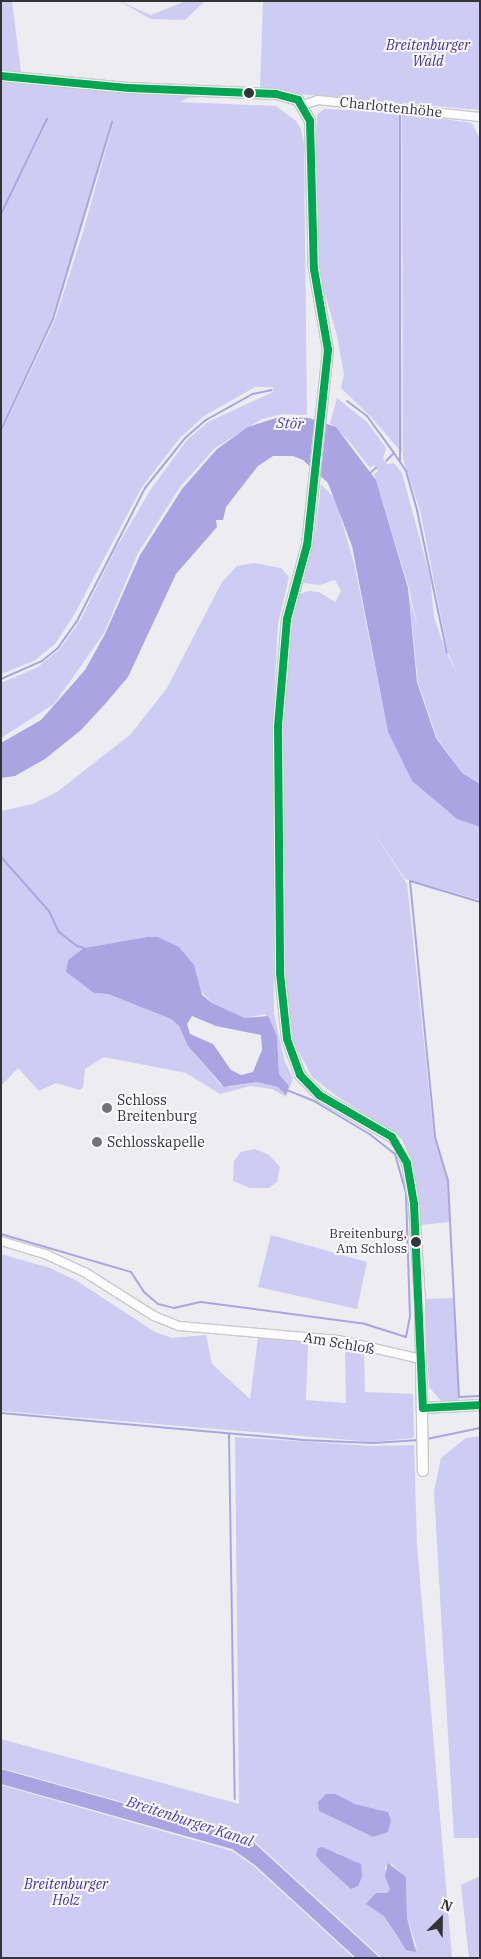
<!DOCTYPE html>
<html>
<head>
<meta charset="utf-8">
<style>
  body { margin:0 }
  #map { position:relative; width:481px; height:1959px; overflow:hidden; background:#ececf1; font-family:"IBM Plex Serif",serif }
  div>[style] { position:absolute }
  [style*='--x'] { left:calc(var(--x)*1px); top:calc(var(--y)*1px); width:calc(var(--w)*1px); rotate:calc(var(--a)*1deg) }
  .green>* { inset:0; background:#ceccf2 }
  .water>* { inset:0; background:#aaa5e2 }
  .stream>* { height:2px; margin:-1px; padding:0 1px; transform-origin:1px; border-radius:1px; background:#aaa5e2 }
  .roads { filter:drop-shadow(1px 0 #cacacd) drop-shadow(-1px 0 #cacacd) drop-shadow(0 1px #cacacd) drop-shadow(0 -1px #cacacd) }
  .minor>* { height:8px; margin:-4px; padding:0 4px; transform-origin:4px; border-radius:4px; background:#fcfcfd }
  .major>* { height:10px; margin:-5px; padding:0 5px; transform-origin:5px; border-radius:5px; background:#fcfcfd }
  .bus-1>* { height:8px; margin:-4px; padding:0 4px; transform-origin:4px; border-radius:4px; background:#00a651 }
  .dots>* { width:14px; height:14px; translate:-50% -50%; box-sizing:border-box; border:2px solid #f9f9ff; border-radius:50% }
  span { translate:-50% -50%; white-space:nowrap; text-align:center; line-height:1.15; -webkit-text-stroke:4px #f9f9ff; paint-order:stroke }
  .bus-label { font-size:13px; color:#343436 }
  .right { translate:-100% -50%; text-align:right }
  .park-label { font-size:14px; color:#453094; font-style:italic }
  .street-label { font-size:14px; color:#343436 }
  .poi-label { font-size:14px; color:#343436 }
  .left { translate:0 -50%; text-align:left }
  .water-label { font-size:15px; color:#513fa4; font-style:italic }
  .frame { position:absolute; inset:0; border:2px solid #343436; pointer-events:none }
  .north { position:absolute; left:416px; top:1894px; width:50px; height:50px; -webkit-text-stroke:4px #f9f9ff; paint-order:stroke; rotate:23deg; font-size:14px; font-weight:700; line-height:20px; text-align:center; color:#343436 }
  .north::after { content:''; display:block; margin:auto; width:18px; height:22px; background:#343436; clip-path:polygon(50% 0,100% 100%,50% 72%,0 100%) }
</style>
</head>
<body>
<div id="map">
  <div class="green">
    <div style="clip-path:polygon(1px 1px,12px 1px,21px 72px,170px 88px,260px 88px,263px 1px,480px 1px,480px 110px,276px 92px,188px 98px,180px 102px,276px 106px,296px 121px,301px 129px,304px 145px,307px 415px,283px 414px,262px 419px,215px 448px,180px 487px,138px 553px,104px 633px,54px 704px,1px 738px,1px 683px,38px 667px,60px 649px,81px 619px,116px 548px,151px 489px,187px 440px,208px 422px,273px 392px,273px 387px,255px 387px,204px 416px,179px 439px,142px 487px,74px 615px,55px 644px,34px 661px,1px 674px,1px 433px,55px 320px,84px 229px,114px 120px,52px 319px,1px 427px,1px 216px,46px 124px,1px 211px)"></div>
    <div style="clip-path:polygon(119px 1px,151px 15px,186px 1px,205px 1px,185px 20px,151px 19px)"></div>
    <div style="clip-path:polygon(324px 109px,399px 112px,402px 453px,372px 418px,341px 388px,344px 374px,337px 336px,316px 262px,317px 115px)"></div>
    <div style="clip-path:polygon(402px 113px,472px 123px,480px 139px,480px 784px,462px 773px,437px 738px,418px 682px,409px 595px,418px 629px,409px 588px,374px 474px,378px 471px,374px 465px,370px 468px,349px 441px,330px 423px,337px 398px,367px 422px,386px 448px,383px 459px,387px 464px,394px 463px,402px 473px,430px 577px,434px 617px,446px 652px,457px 673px,448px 653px,420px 510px,403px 459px)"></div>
    <div style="clip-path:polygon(321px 484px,335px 499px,354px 563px,388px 732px,412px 781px,457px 819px,480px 827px,480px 900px,405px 879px,368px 823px,407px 884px,434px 1137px,448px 1181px,450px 1222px,420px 1225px,415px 1172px,400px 1136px,338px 1097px,312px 1077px,293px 1040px,288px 1015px,280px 832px,281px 727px,288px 625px,297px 595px,309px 591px,319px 592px,335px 602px,341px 591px,335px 580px,320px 585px,303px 583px,315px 536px)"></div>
    <div style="clip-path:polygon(evenodd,254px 563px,281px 568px,289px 577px,278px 624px,272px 731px,274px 1014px,285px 1062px,293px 1078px,286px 1097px,272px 1089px,250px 1086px,220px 1094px,186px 1073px,104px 1057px,85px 1069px,83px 1087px,80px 1090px,56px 1083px,39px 1091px,18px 1068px,1px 1086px,1px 811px,33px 804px,57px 792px,131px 734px,167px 688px,222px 582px,237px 566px,254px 563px,147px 937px,196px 971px,198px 988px,212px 1003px,245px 1018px,265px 1014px,277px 1036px,279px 1074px,289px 1086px,278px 1087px,257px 1082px,229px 1087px,221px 1085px,188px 1046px,179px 1026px,171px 1019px,108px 994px,94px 993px,66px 972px,84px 948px,147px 937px)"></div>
    <div style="clip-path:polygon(255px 1149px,269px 1155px,280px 1167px,277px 1182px,269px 1188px,250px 1188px,233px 1181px,234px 1161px,241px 1152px)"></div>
    <div style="clip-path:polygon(271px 1235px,367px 1262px,357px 1309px,258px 1287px)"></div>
    <div style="clip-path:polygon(1px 1254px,50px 1268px,77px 1281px,155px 1332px,172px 1338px,206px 1335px,212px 1364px,250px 1399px,258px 1337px,308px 1342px,306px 1400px,346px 1403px,345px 1348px,364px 1352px,365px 1392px,413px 1394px,414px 1438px,373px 1442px,1px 1411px)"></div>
    <div style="clip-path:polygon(453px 1298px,459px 1402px,443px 1403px,429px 1387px,424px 1299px)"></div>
    <div style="clip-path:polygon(480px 1436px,480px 1838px,454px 1838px,434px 1492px,441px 1458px,466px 1438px)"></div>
    <div style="clip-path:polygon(evenodd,235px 1437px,372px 1446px,414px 1445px,417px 1545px,452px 1958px,382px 1958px,251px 1838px,1px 1768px,1px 1739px,239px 1804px,235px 1437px,336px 1794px,355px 1804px,388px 1812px,391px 1820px,388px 1832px,373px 1837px,319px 1811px,336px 1794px,235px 1437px,336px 1852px,343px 1858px,356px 1861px,346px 1884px,335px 1871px,336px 1852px,235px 1437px,392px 1864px,406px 1878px,407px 1918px,417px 1948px,400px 1942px,384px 1916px,376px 1893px,387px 1893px,390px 1889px,385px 1867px,392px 1864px)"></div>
    <div style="clip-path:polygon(1px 1785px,232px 1851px,255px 1867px,354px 1958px,1px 1958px)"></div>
    <div style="clip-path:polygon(480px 1876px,480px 1958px,469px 1958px,461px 1885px)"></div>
  </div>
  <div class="water">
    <div style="clip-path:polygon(279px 417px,309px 418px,336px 427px,376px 480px,408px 588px,417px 682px,436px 738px,462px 773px,480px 784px,480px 827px,457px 819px,412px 781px,388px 732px,352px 546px,328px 483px,303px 460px,293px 456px,273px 456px,258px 466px,226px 507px,223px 520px,216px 520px,217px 527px,176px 574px,128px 677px,105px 704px,81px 730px,45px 759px,15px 776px,1px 778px,1px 743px,41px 720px,85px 670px,105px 634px,140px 555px,182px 489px,217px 449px,248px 427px)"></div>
    <div style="clip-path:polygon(evenodd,147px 937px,158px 937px,179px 947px,194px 965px,202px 995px,212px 1003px,245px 1018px,268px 1016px,277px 1036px,279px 1074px,289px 1086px,286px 1095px,278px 1087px,257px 1082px,224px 1087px,188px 1046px,179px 1026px,171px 1019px,108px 994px,94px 993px,66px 972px,68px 960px,84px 948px,147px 937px,192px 1016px,216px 1026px,261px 1035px,262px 1050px,253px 1072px,241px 1075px,231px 1070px,213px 1044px,190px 1034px,187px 1024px,192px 1016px)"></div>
    <div style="clip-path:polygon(1px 1769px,250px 1839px,380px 1958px,356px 1958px,256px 1866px,232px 1849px,1px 1784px)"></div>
    <div style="clip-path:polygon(326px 1794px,336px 1794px,355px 1804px,388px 1812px,391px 1820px,388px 1832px,373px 1837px,319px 1811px,318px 1802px)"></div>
    <div style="clip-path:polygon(322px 1847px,361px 1864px,362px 1877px,358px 1886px,351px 1889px,320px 1861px,316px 1855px,318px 1848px)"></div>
    <div style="clip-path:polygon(388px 1863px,406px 1877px,407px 1918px,416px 1952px,406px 1950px,384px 1916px,366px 1904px,376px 1893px,387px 1893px,390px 1889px,385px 1876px)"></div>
  </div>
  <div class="stream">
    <div style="--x:400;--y:114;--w:348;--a:90"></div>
    <div style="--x:1;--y:214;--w:106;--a:-64.2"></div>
    <div style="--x:347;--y:401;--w:25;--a:37"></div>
    <div style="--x:367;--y:416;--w:46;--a:53.9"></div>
    <div style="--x:394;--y:453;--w:11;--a:135"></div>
    <div style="--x:1;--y:430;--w:123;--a:-64.9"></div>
    <div style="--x:53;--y:319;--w:206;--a:-73.3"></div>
    <div style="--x:394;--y:453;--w:22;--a:56"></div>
    <div style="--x:406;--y:471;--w:41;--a:74.2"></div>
    <div style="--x:417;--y:510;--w:146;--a:78.2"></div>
    <div style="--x:370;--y:473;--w:8;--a:-40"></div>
    <div style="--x:1;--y:679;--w:45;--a:-23.7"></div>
    <div style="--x:42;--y:661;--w:21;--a:-39"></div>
    <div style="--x:58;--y:648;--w:35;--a:-55"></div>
    <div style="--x:78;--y:619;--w:147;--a:-62.9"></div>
    <div style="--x:145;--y:488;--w:64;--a:-51.3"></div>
    <div style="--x:185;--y:438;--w:28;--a:-41"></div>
    <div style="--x:206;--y:420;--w:29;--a:-29"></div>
    <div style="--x:231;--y:406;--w:25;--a:-29"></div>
    <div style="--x:253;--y:394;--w:19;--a:-12"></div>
    <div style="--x:1;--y:857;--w:72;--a:48.4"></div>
    <div style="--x:49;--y:911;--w:23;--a:65"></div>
    <div style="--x:59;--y:932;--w:23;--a:38"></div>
    <div style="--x:77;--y:946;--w:7;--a:16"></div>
    <div style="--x:480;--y:902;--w:73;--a:-163.3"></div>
    <div style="--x:410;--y:881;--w:257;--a:84.4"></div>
    <div style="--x:435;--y:1137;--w:46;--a:73.5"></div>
    <div style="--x:448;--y:1181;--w:216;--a:87.1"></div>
    <div style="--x:459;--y:1397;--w:21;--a:-3"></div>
    <div style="--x:1;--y:1234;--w:135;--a:16.3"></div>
    <div style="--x:131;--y:1272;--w:24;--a:57"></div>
    <div style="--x:144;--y:1292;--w:18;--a:41"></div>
    <div style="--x:158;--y:1304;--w:16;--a:14"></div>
    <div style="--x:174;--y:1308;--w:28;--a:-13"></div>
    <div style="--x:201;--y:1302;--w:165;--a:7.6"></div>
    <div style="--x:365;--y:1324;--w:43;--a:17.6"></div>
    <div style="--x:406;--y:1337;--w:21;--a:-79"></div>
    <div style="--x:410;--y:1316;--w:123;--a:-91.9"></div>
    <div style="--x:406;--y:1193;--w:41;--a:-105.8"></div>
    <div style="--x:395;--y:1154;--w:31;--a:-142"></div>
    <div style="--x:371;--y:1135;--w:66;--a:-149.2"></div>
    <div style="--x:314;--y:1101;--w:29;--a:-158"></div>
    <div style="--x:1;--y:1413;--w:301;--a:5.1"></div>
    <div style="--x:301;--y:1440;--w:72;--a:2.4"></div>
    <div style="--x:373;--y:1443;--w:47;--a:-3.7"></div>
    <div style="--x:229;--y:1434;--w:365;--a:89.1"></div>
    <div style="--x:427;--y:1439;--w:54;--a:-11.7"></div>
  </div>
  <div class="roads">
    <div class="minor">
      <div style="--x:303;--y:105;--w:16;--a:-18"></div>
      <div style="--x:318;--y:100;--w:163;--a:6"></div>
      <div style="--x:1;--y:1241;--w:46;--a:16.5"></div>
      <div style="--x:45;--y:1254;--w:45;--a:24.9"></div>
      <div style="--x:86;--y:1273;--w:80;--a:32.3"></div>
      <div style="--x:154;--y:1316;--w:27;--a:22"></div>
      <div style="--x:179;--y:1326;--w:160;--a:5"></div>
      <div style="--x:338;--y:1340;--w:85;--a:12.9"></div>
    </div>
    <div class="major">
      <div style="--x:1;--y:76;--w:129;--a:5.4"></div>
      <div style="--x:129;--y:88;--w:147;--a:2.3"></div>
      <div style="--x:276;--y:94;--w:23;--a:15"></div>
      <div style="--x:298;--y:100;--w:24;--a:60"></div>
      <div style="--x:310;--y:121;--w:148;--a:88.5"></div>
      <div style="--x:314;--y:269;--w:82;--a:80.2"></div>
      <div style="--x:328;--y:350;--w:196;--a:96.1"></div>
      <div style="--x:307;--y:545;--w:77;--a:105.1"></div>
      <div style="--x:287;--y:619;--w:108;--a:94.8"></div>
      <div style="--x:278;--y:727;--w:246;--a:89.5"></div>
      <div style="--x:280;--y:973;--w:66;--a:83.9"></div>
      <div style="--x:287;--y:1039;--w:38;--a:70"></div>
      <div style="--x:300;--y:1075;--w:28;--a:46"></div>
      <div style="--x:319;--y:1095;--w:84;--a:29.9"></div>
      <div style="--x:392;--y:1137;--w:8;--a:45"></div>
      <div style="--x:398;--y:1143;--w:22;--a:66"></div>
      <div style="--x:407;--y:1163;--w:42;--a:80.3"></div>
      <div style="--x:414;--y:1204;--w:99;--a:86.5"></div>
      <div style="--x:420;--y:1303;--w:168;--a:89"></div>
      <div style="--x:423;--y:1408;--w:57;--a:-3"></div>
    </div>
  </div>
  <div class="bus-1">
    <div style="--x:1;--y:76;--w:129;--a:5.4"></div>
    <div style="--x:129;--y:88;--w:147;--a:2.3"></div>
    <div style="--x:276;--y:94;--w:23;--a:15"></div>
    <div style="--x:298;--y:100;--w:24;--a:60"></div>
    <div style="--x:310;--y:121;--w:148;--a:88.5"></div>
    <div style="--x:314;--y:269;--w:82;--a:80.2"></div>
    <div style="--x:328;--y:350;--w:196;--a:96.1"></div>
    <div style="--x:307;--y:545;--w:77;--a:105.1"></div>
    <div style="--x:287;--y:619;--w:108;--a:94.8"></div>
    <div style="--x:278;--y:727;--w:246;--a:89.5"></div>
    <div style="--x:280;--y:973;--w:66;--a:83.9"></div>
    <div style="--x:287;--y:1039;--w:38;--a:70"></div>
    <div style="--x:300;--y:1075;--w:28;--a:46"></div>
    <div style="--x:319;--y:1095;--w:84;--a:29.9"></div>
    <div style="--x:392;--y:1137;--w:30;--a:60"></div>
    <div style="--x:407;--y:1163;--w:42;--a:80.3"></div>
    <div style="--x:414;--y:1204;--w:204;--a:87.5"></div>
    <div style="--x:423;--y:1408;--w:57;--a:-3"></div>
  </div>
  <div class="dots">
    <div style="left:249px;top:93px;background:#343436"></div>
    <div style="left:107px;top:1108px;background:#747477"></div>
    <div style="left:97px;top:1142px;background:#747477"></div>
    <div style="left:416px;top:1242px;background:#343436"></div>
  </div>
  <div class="bus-label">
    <span class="right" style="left:407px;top:1242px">Breitenburg,<br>Am Schloss</span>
  </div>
  <div class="park-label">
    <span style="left:428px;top:53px">Breitenburger<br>Wald</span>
    <span style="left:66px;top:1892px">Breitenburger<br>Holz</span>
  </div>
  <div class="street-label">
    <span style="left:391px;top:107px;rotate:6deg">Charlottenhöhe</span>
    <span style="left:339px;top:1343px;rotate:10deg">Am Schloß</span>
  </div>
  <div class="poi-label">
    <span class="left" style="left:117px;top:1108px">Schloss<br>Breitenburg</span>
    <span class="left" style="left:107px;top:1142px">Schlosskapelle</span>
  </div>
  <div class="water-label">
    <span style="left:290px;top:423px;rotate:3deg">Stör</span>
    <span style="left:190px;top:1821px;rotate:18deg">Breitenburger Kanal</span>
  </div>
  <div class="frame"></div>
  <div class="north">N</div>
</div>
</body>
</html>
